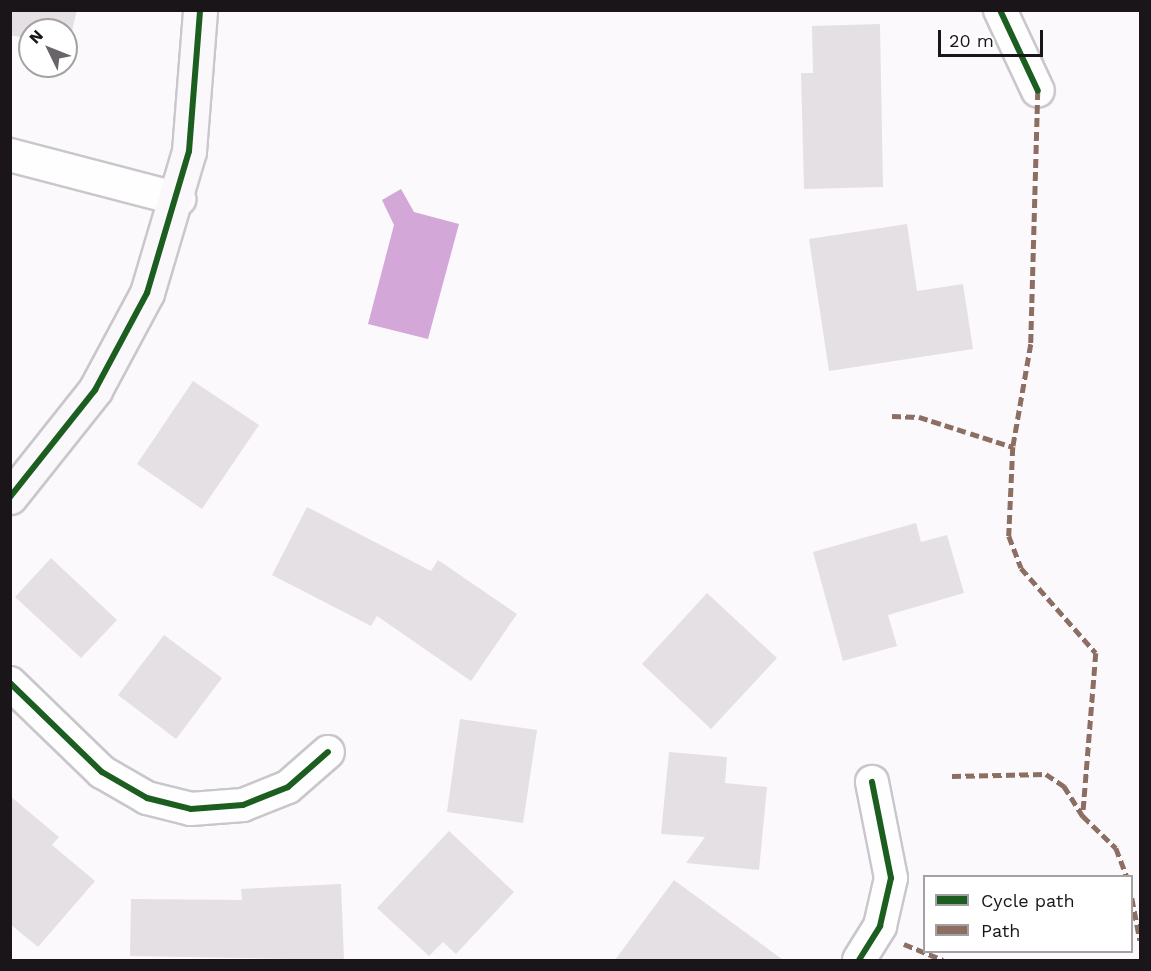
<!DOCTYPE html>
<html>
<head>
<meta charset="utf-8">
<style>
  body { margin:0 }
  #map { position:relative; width:1151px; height:971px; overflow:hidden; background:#fcf9fd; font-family:"Work Sans",sans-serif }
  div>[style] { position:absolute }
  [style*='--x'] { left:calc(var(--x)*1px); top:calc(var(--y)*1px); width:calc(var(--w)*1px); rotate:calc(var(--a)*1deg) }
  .water>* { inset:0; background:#d3a7d7 }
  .building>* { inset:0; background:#e4e0e4 }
  .roads { filter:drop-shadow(2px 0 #cac7cc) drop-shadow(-2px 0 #cac7cc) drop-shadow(0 2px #cac7cc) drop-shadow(0 -2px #cac7cc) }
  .street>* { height:32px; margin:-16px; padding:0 16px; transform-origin:16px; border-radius:16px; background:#fffeff }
  .secondary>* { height:33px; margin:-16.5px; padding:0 16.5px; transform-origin:16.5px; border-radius:16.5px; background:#faf8fb }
  .quiet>* { height:4.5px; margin-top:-2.25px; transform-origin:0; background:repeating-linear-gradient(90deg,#8d6e63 0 9px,transparent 0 13.5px) }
  .cycleway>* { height:6px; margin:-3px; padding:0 3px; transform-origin:3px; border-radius:3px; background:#1b5e20 }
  span { translate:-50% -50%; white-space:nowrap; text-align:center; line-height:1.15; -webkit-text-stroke:6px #fff; paint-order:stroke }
  .frame { position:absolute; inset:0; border:12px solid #191519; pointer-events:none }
  .legend { position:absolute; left:923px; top:875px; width:210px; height:78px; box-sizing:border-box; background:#fff; border:2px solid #a3a1a3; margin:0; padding:8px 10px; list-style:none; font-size:18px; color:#191519 }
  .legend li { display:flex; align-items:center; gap:12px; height:30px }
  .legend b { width:30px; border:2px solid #a3a1a3 }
  .north { position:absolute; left:18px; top:18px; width:60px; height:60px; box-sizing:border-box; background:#fff; border:2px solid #a3a1a3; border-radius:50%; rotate:313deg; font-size:16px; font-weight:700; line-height:24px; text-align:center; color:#191519 }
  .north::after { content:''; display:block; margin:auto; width:21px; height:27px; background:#686569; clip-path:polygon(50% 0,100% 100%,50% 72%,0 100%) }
  .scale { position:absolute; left:938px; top:30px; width:105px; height:27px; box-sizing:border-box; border:3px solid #191519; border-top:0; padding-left:8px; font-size:18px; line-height:21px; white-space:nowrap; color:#191519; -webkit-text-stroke:4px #fff; paint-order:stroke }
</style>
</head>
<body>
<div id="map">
  <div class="water">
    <div style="clip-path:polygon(401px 189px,414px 212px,459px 224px,428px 339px,368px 324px,394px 225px,382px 200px)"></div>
  </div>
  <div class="building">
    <div style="clip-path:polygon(10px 10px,77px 10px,68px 48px,66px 30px,30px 30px,30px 39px,10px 35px)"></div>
    <div style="clip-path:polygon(880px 24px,883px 187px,804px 189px,801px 73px,813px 73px,812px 26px)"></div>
    <div style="clip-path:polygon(907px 224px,917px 291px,963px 284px,973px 349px,829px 371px,809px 239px)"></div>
    <div style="clip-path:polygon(193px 381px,259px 425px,202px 509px,137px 464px)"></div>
    <div style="clip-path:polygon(307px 507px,431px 571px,438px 560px,517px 614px,471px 681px,377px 616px,371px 626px,272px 575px)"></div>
    <div style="clip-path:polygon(916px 523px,921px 542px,947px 535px,964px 593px,888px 615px,897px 646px,843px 661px,813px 552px)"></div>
    <div style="clip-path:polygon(51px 558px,117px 620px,81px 658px,15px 597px)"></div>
    <div style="clip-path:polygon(707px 593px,777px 658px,711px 729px,642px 664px)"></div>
    <div style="clip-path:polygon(164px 635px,222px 678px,176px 739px,118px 695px)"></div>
    <div style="clip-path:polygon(460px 719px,537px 730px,523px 823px,447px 812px)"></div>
    <div style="clip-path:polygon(669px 752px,727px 757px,725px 783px,767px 787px,759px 870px,686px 863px,705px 837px,661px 834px)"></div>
    <div style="clip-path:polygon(10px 796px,59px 837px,52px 845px,95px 881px,38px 947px,10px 924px)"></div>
    <div style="clip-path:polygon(449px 831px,514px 892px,456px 954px,443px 942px,429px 956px,377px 908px)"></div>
    <div style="clip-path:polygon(674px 880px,783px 960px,615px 960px)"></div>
    <div style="clip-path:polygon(341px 884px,344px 960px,130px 956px,131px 899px,242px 900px,241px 889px)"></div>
  </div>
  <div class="roads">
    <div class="street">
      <div style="--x:1000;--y:10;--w:89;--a:64.9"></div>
      <div style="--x:10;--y:155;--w:175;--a:14.6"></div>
      <div style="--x:10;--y:683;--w:128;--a:44.1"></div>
      <div style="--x:102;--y:772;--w:52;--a:30"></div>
      <div style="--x:147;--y:798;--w:45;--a:14"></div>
      <div style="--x:191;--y:809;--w:52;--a:-4.4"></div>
      <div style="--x:243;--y:805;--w:48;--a:-21.8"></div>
      <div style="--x:288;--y:787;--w:53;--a:-41.2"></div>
      <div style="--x:859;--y:960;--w:40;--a:-58"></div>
      <div style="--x:880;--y:926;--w:49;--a:-77.1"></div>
      <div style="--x:891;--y:878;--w:98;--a:-101.2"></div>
    </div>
    <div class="secondary">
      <div style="--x:10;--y:497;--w:137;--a:-51.5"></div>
      <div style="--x:95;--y:390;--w:110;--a:-61.8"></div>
      <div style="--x:147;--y:293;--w:148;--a:-73.5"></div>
      <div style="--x:189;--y:151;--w:141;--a:-85.5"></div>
    </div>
  </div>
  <div class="quiet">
    <div style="--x:1038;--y:91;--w:253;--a:91.6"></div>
    <div style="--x:1031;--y:344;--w:105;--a:99.9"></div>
    <div style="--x:1013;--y:447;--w:89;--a:92.6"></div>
    <div style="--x:1009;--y:536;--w:34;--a:69"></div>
    <div style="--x:1021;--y:568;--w:113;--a:48.6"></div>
    <div style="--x:1096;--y:653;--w:164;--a:94.6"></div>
    <div style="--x:892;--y:416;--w:27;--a:2"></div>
    <div style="--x:919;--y:417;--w:99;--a:17.7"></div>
    <div style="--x:952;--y:776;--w:94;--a:-1.2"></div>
    <div style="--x:1046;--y:774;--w:22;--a:34"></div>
    <div style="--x:1064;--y:786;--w:36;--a:58"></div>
    <div style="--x:1083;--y:816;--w:46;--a:44.1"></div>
    <div style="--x:1116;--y:848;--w:30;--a:69"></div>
    <div style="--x:1132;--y:898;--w:43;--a:79.2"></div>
    <div style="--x:904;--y:944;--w:42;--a:22.3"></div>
  </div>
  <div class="cycleway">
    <div style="--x:1000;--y:10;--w:89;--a:64.9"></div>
    <div style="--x:10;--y:497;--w:137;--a:-51.5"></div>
    <div style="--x:95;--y:390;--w:110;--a:-61.8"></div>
    <div style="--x:147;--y:293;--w:148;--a:-73.5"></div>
    <div style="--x:189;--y:151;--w:141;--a:-85.5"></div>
    <div style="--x:10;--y:683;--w:128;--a:44.1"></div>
    <div style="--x:102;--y:772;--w:52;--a:30"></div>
    <div style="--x:147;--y:798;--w:45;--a:14"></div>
    <div style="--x:191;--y:809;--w:52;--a:-4.4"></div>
    <div style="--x:243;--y:805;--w:48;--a:-21.8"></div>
    <div style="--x:288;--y:787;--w:53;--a:-41.2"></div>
    <div style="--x:859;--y:960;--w:40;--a:-58"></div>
    <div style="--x:880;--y:926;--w:49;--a:-77.1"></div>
    <div style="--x:891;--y:878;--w:98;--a:-101.2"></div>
  </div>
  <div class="frame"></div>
  <ul class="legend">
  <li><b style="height:8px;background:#1b5e20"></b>Cycle path</li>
  <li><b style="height:8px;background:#8d6e63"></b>Path</li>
  </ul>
  <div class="north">N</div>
  <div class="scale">20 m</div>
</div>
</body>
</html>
